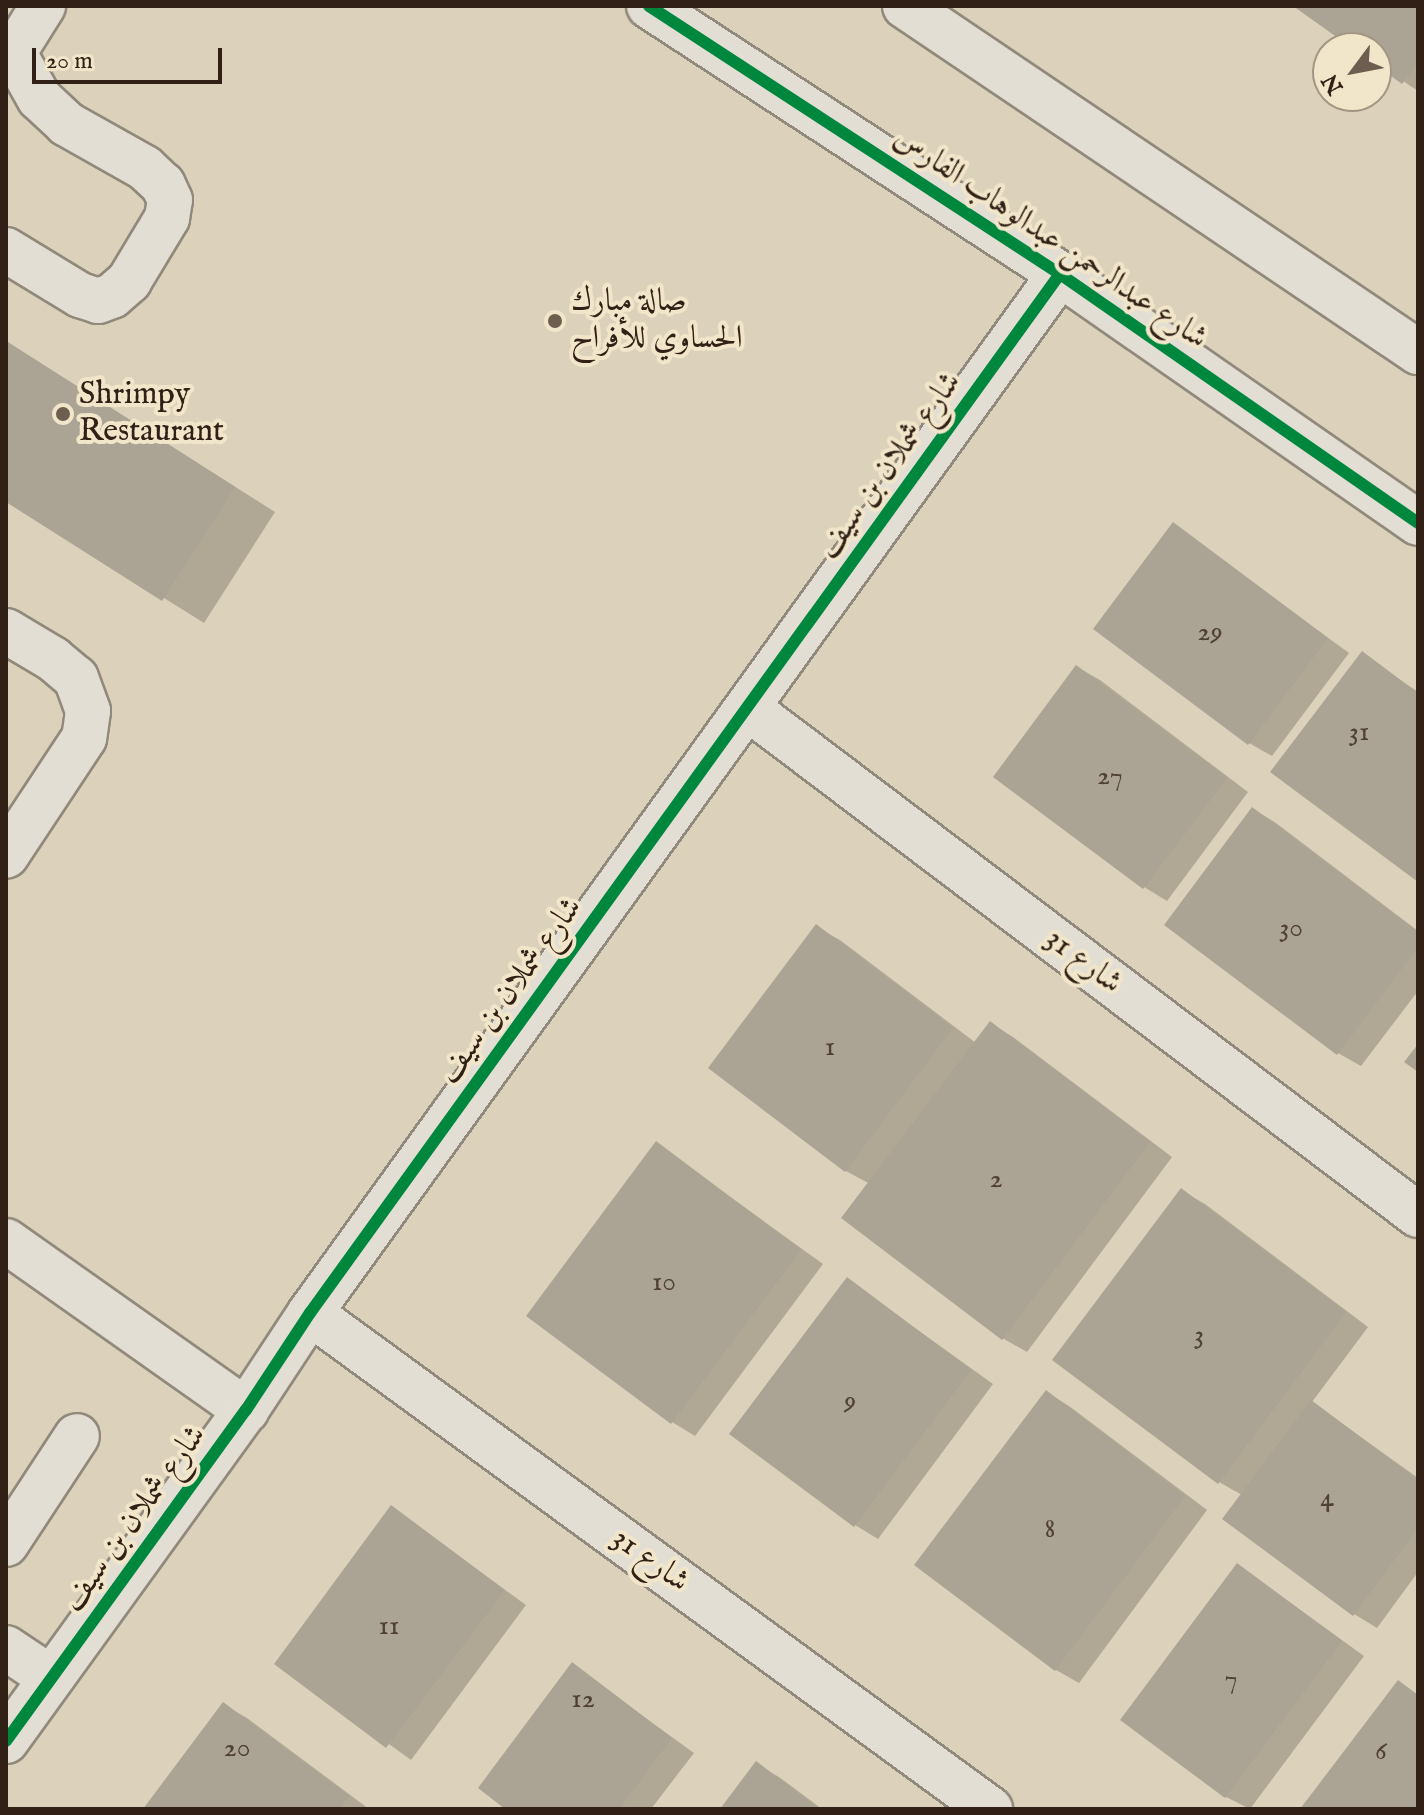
<!DOCTYPE html>
<html>
<head>
<meta charset="utf-8">
<style>
  body { margin:0 }
  #map { position:relative; width:1424px; height:1815px; overflow:hidden; background:#dcd2bb; font-family:"IM FELL English",Amiri,serif }
  div>[style] { position:absolute }
  [style*='--x'] { left:calc(var(--x)*1px); top:calc(var(--y)*1px); width:calc(var(--w)*1px); rotate:calc(var(--a)*1deg) }
  .shadow>* { inset:0; background:#0003 }
  .building>* { inset:0; background:#aba393 }
  .roads { filter:drop-shadow(2px 0 #91897b) drop-shadow(-2px 0 #91897b) drop-shadow(0 2px #91897b) drop-shadow(0 -2px #91897b) }
  .minor>* { height:44px; margin:-22px; padding:0 22px; transform-origin:22px; border-radius:22px; background:#e3ded3 }
  .cycleway>* { height:12px; margin:-6px; padding:0 6px; transform-origin:6px; border-radius:6px; background:#00873e }
  .dots>* { width:22px; height:22px; translate:-50% -50%; box-sizing:border-box; border:4px solid #f1e5ca; border-radius:50% }
  span { translate:-50% -50%; white-space:nowrap; text-align:center; line-height:1.15; -webkit-text-stroke:8px #f1e5ca; paint-order:stroke }
  .number-label { font-size:28px; color:#504134 }
  .number-label span { -webkit-text-stroke-width:0 }
  .street-label { font-size:32px; color:#312015 }
  .poi-label { font-size:32px; color:#312015 }
  .left { translate:0 -50%; text-align:left }
  .frame { position:absolute; inset:0; border:8px solid #312015; pointer-events:none }
  .north { position:absolute; left:1312px; top:32px; width:80px; height:80px; box-sizing:border-box; background:#f1e5ca; border:2px solid #a49682; border-radius:50%; rotate:238deg; font-size:22px; font-weight:700; line-height:32px; text-align:center; color:#312015 }
  .north::after { content:''; display:block; margin:auto; width:28px; height:36px; background:#6d5e4f; clip-path:polygon(50% 0,100% 100%,50% 72%,0 100%) }
  .scale { position:absolute; left:32px; top:48px; width:190px; height:36px; box-sizing:border-box; border:4px solid #312015; border-top:0; padding-left:10px; font-size:24px; line-height:28px; white-space:nowrap; color:#312015; -webkit-text-stroke:6px #f1e5ca; paint-order:stroke }
</style>
</head>
<body>
<div id="map">
  <div class="shadow">
    <div style="clip-path:polygon(1296px 6px,1418px 6px,1418px 91px,1376px 63px,1376px 48px,1355px 48px)"></div>
    <div style="clip-path:polygon(6px 341px,275px 512px,204px 623px,6px 499px)"></div>
    <div style="clip-path:polygon(1173px 525px,1349px 653px,1272px 756px,1249px 743px)"></div>
    <div style="clip-path:polygon(1362px 654px,1418px 692px,1418px 880px)"></div>
    <div style="clip-path:polygon(1077px 667px,1100px 680px,1248px 792px,1167px 901px,1144px 887px)"></div>
    <div style="clip-path:polygon(1253px 809px,1276px 823px,1418px 931px,1418px 991px,1361px 1066px,1338px 1053px)"></div>
    <div style="clip-path:polygon(816px 927px,840px 940px,976px 1043px,990px 1023px,1013px 1037px,1172px 1157px,1027px 1352px,1004px 1339px,844px 1218px,870px 1184px,846px 1171px,711px 1068px)"></div>
    <div style="clip-path:polygon(657px 1144px,823px 1264px,695px 1436px,672px 1422px)"></div>
    <div style="clip-path:polygon(1182px 1191px,1205px 1204px,1368px 1327px,1312px 1402px,1418px 1478px,1418px 1572px,1377px 1628px,1354px 1614px,1242px 1495px,1219px 1482px)"></div>
    <div style="clip-path:polygon(848px 1280px,993px 1384px,878px 1539px,855px 1525px)"></div>
    <div style="clip-path:polygon(1046px 1392px,1069px 1406px,1207px 1510px,1079px 1683px,1056px 1670px)"></div>
    <div style="clip-path:polygon(392px 1508px,526px 1605px,411px 1760px,277px 1663px)"></div>
    <div style="clip-path:polygon(1238px 1565px,1364px 1656px,1250px 1809px,1226px 1797px,1123px 1720px)"></div>
    <div style="clip-path:polygon(572px 1665px,694px 1753px,651px 1809px,509px 1809px)"></div>
    <div style="clip-path:polygon(224px 1705px,247px 1718px,369px 1809px,145px 1809px)"></div>
    <div style="clip-path:polygon(756px 1764px,779px 1777px,822px 1809px,722px 1809px)"></div>
  </div>
  <div class="building">
    <div style="clip-path:polygon(1293px 6px,1418px 6px,1418px 62px,1402px 84px,1376px 65px,1376px 48px,1352px 48px)"></div>
    <div style="clip-path:polygon(6px 341px,235px 487px,162px 601px,6px 502px)"></div>
    <div style="clip-path:polygon(1173px 522px,1328px 638px,1248px 745px,1093px 629px)"></div>
    <div style="clip-path:polygon(1362px 651px,1418px 693px,1418px 882px,1270px 772px)"></div>
    <div style="clip-path:polygon(1076px 665px,1227px 778px,1143px 889px,993px 777px)"></div>
    <div style="clip-path:polygon(1252px 807px,1418px 932px,1418px 947px,1337px 1055px,1164px 925px)"></div>
    <div style="clip-path:polygon(816px 924px,953px 1028px,845px 1172px,708px 1068px)"></div>
    <div style="clip-path:polygon(990px 1021px,1150px 1142px,1002px 1340px,841px 1218px)"></div>
    <div style="clip-path:polygon(1418px 1044px,1418px 1072px,1404px 1062px)"></div>
    <div style="clip-path:polygon(656px 1141px,801px 1250px,671px 1424px,526px 1316px)"></div>
    <div style="clip-path:polygon(1181px 1188px,1346px 1312px,1218px 1484px,1052px 1360px)"></div>
    <div style="clip-path:polygon(847px 1277px,971px 1370px,854px 1527px,729px 1434px)"></div>
    <div style="clip-path:polygon(1046px 1390px,1185px 1496px,1055px 1671px,914px 1565px)"></div>
    <div style="clip-path:polygon(1311px 1400px,1418px 1480px,1418px 1528px,1353px 1616px,1222px 1519px)"></div>
    <div style="clip-path:polygon(391px 1505px,505px 1590px,386px 1748px,274px 1664px)"></div>
    <div style="clip-path:polygon(1237px 1563px,1342px 1641px,1225px 1798px,1120px 1720px)"></div>
    <div style="clip-path:polygon(572px 1662px,672px 1738px,619px 1809px,505px 1809px,478px 1788px)"></div>
    <div style="clip-path:polygon(1398px 1680px,1418px 1695px,1418px 1809px,1300px 1809px)"></div>
    <div style="clip-path:polygon(223px 1702px,349px 1796px,339px 1809px,143px 1809px)"></div>
    <div style="clip-path:polygon(756px 1761px,819px 1809px,720px 1809px)"></div>
  </div>
  <div class="roads">
    <div class="minor">
      <div style="--x:649;--y:6;--w:491;--a:33.1"></div>
      <div style="--x:1060;--y:274;--w:436;--a:34.8"></div>
      <div style="--x:905;--y:6;--w:619;--a:34"></div>
      <div style="--x:6;--y:65;--w:70;--a:-57.9"></div>
      <div style="--x:6;--y:250;--w:87;--a:31.3"></div>
      <div style="--x:80;--y:295;--w:19;--a:18"></div>
      <div style="--x:98;--y:301;--w:15;--a:-20"></div>
      <div style="--x:112;--y:296;--w:23;--a:-41"></div>
      <div style="--x:129;--y:281;--w:74;--a:-58.9"></div>
      <div style="--x:167;--y:218;--w:18;--a:-81"></div>
      <div style="--x:170;--y:200;--w:17;--a:-115"></div>
      <div style="--x:163;--y:185;--w:25;--a:-137"></div>
      <div style="--x:145;--y:168;--w:90;--a:-150.6"></div>
      <div style="--x:67;--y:124;--w:38;--a:-137"></div>
      <div style="--x:39;--y:98;--w:51;--a:-119.1"></div>
      <div style="--x:6;--y:631;--w:55;--a:30.8"></div>
      <div style="--x:53;--y:659;--w:30;--a:40"></div>
      <div style="--x:76;--y:678;--w:35;--a:70"></div>
      <div style="--x:88;--y:711;--w:27;--a:98"></div>
      <div style="--x:84;--y:738;--w:141;--a:123.5"></div>
      <div style="--x:749;--y:709;--w:839;--a:37.1"></div>
      <div style="--x:6;--y:1241;--w:294;--a:35.2"></div>
      <div style="--x:310;--y:1313;--w:842;--a:36.11"></div>
      <div style="--x:6;--y:1544;--w:129;--a:-56.7"></div>
      <div style="--x:6;--y:1648;--w:54;--a:33.7"></div>
      <div style="--x:6;--y:1741;--w:409;--a:-54.1"></div>
      <div style="--x:246;--y:1410;--w:116;--a:-56.6"></div>
      <div style="--x:310;--y:1313;--w:1281;--a:-54.18"></div>
    </div>
  </div>
  <div class="cycleway">
    <div style="--x:649;--y:6;--w:491;--a:33.1"></div>
    <div style="--x:1060;--y:274;--w:436;--a:34.8"></div>
    <div style="--x:6;--y:1741;--w:409;--a:-54.1"></div>
    <div style="--x:246;--y:1410;--w:116;--a:-56.6"></div>
    <div style="--x:310;--y:1313;--w:1281;--a:-54.18"></div>
  </div>
  <div class="dots">
    <div style="left:555px;top:321px;background:#6d5e4f"></div>
    <div style="left:63px;top:414px;background:#6d5e4f"></div>
  </div>
  <div class="number-label">
    <span style="left:1210px;top:633px">29</span>
    <span style="left:1359px;top:733px">31</span>
    <span style="left:1110px;top:777px">27</span>
    <span style="left:1291px;top:929px">30</span>
    <span style="left:830px;top:1048px">1</span>
    <span style="left:996px;top:1180px">2</span>
    <span style="left:664px;top:1283px">10</span>
    <span style="left:1199px;top:1336px">3</span>
    <span style="left:850px;top:1402px">9</span>
    <span style="left:1327px;top:1499px">4</span>
    <span style="left:1050px;top:1530px">8</span>
    <span style="left:389px;top:1627px">11</span>
    <span style="left:1231px;top:1680px">7</span>
    <span style="left:583px;top:1700px">12</span>
    <span style="left:237px;top:1749px">20</span>
    <span style="left:1381px;top:1752px">6</span>
  </div>
  <div class="street-label">
    <span style="left:1050px;top:239px;rotate:34deg">شارع عبدالرحمن عبدالوهاب الفارس</span>
    <span style="left:890px;top:466px;rotate:-54deg">شارع شملان بن سيف</span>
    <span style="left:1083px;top:962px;rotate:37deg">شارع 31</span>
    <span style="left:511px;top:991px;rotate:-54deg">شارع شملان بن سيف</span>
    <span style="left:135px;top:1519px;rotate:-54deg">شارع شملان بن سيف</span>
    <span style="left:650px;top:1561px;rotate:36deg">شارع 31</span>
  </div>
  <div class="poi-label">
    <span class="left" style="left:571px;top:321px">صالة مبارك<br>الحساوي للأفراح</span>
    <span class="left" style="left:79px;top:414px">Shrimpy<br>Restaurant</span>
  </div>
  <div class="frame"></div>
  <div class="north">N</div>
  <div class="scale">20 m</div>
</div>
</body>
</html>
